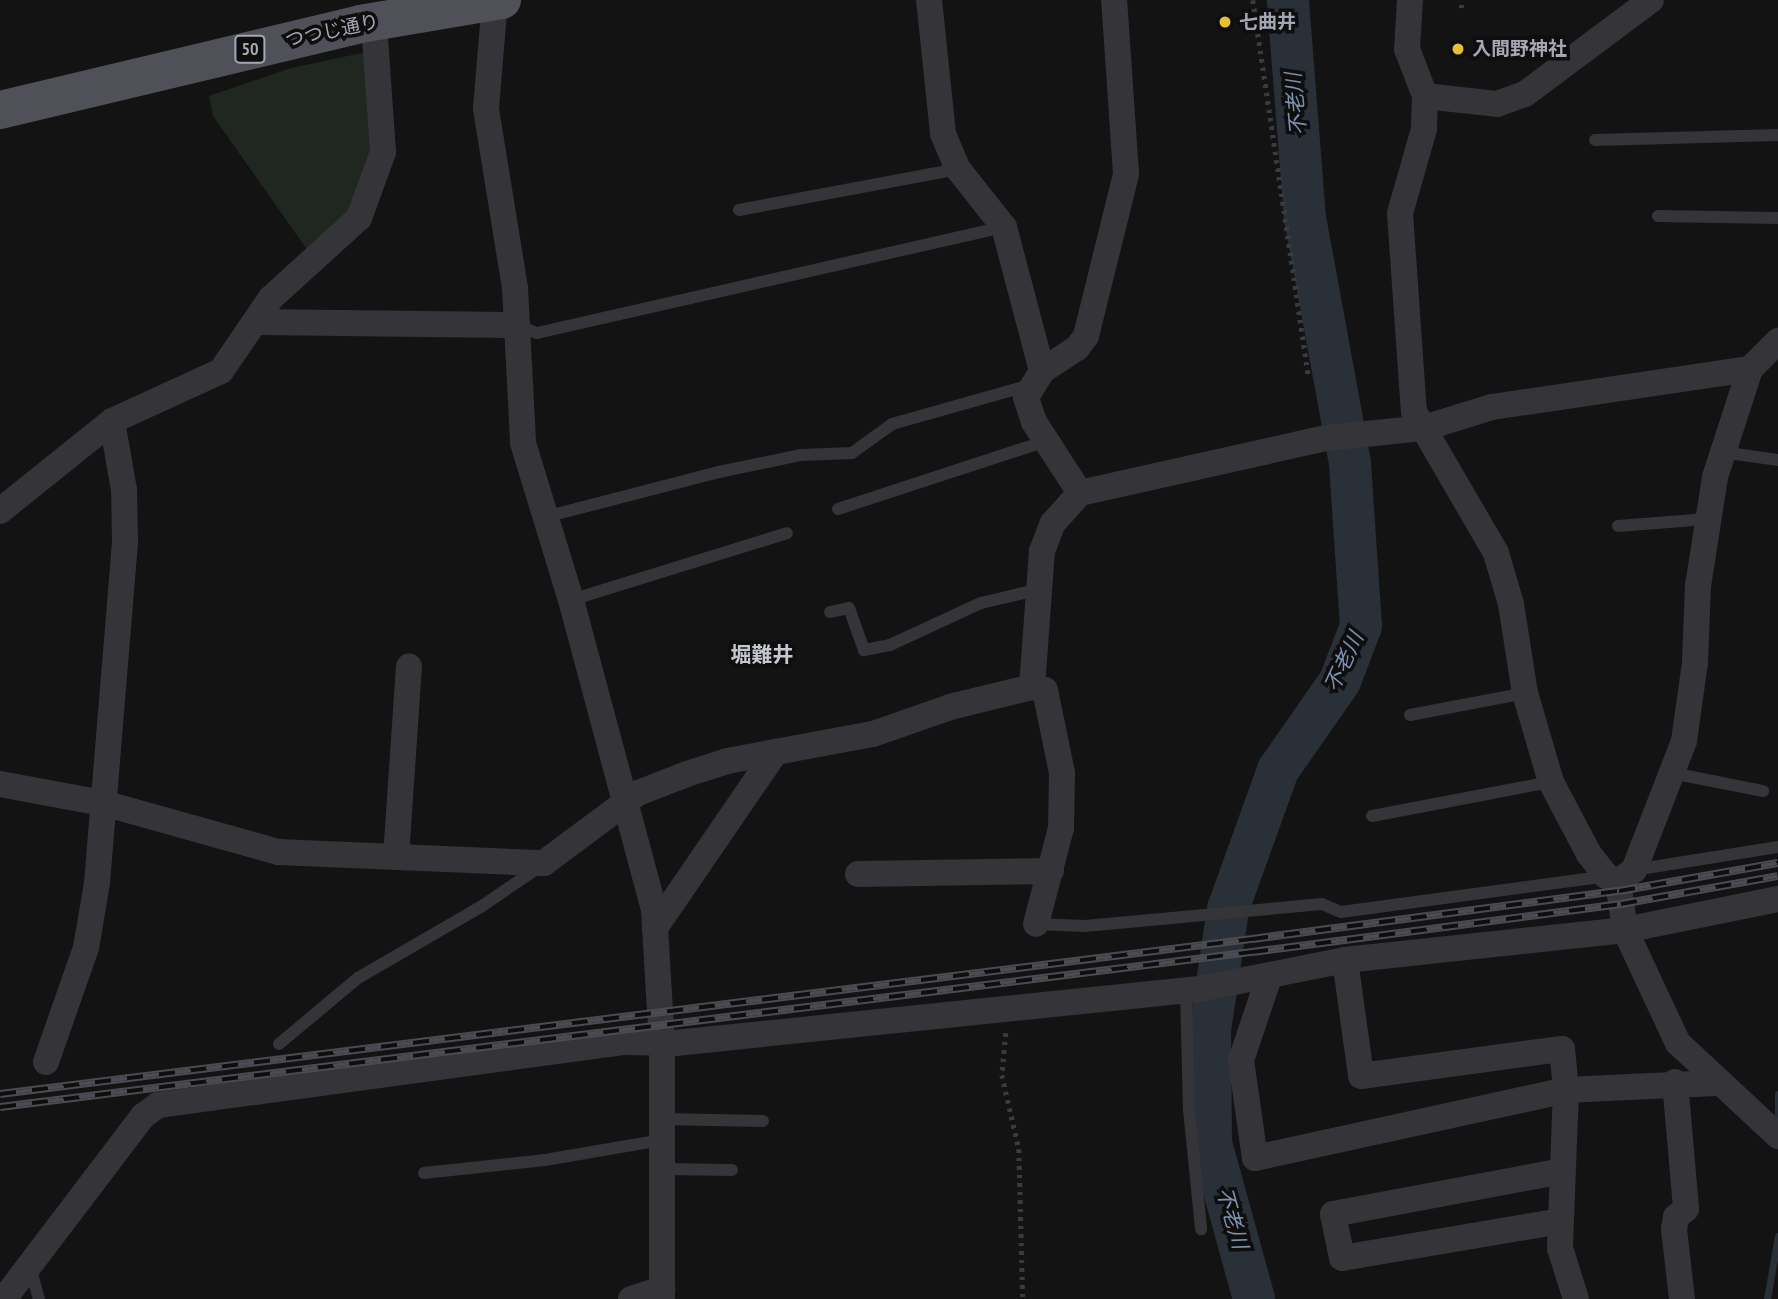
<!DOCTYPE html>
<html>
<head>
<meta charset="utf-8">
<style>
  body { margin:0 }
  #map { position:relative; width:1778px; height:1299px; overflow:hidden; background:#131314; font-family:"PT Sans Narrow","Noto Sans JP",sans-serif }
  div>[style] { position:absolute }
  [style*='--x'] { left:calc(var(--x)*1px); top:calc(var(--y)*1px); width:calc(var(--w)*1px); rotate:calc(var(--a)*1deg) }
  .green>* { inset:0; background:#1f2720 }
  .stream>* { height:7px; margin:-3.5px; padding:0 3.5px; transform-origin:3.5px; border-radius:3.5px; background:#2a3037 }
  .river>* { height:42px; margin:-21px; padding:0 21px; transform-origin:21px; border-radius:21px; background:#2a3037 }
  .path>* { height:4.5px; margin-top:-2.25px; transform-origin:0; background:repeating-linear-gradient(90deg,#3a3b40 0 3.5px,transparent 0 8.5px) }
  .lane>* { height:12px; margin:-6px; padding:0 6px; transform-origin:6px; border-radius:6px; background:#343439 }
  .street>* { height:26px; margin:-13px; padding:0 13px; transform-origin:13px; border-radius:13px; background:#343439 }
  .primary>* { height:38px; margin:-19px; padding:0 19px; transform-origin:19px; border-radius:19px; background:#505158 }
  .rail>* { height:8px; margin-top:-4px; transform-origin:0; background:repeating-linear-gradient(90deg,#0e0e0f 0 16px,#4b4c52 0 32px); box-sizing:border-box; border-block:2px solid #4b4c52 }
  .dots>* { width:19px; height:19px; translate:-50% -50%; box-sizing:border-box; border:4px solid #0e0e0f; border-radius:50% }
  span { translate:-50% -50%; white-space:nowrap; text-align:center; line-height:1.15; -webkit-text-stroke:7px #0e0e0f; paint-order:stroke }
  .shield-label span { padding:2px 5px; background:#0e0e0f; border:2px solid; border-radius:5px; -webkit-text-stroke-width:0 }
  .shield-label { font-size:18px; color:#a5a8b4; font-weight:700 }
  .poi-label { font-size:19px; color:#a5a8b4; font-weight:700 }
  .left { translate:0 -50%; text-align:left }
  .street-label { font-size:19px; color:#a5a8b4 }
  .water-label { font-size:21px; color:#7d92ae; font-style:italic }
  .neighbourhood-label { font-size:21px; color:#c5c7d0; font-weight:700 }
</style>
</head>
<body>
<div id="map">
  <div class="green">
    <div style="clip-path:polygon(371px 51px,378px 152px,363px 199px,308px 251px,213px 116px,209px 96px,291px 68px)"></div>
  </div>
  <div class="stream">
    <div style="--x:1778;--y:1123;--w:29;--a:-90"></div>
    <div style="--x:1767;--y:1299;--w:64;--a:-80.1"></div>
  </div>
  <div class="river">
    <div style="--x:1254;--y:1299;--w:162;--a:-105.4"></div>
    <div style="--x:1211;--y:1143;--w:113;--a:-90.5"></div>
    <div style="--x:1210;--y:1030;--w:122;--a:-81.5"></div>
    <div style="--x:1228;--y:909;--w:148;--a:-70.2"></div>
    <div style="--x:1278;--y:770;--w:108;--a:-55.1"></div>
    <div style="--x:1340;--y:681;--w:59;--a:-69.1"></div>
    <div style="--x:1361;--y:626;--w:163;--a:-93.9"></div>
    <div style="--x:1350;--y:463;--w:249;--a:-100.4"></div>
    <div style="--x:1305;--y:218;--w:219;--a:-94.5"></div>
  </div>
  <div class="path">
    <div style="--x:1253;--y:0;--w:381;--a:81.6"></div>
    <div style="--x:1461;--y:8;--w:8;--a:-83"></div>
    <div style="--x:1006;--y:1033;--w:42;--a:95.4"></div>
    <div style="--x:1002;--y:1075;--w:76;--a:77.1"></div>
    <div style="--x:1019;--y:1149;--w:150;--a:88.5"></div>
  </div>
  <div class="lane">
    <div style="--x:1595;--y:140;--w:183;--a:-1.6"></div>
    <div style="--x:739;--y:210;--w:223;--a:-10.6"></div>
    <div style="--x:1658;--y:216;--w:120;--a:1"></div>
    <div style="--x:517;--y:325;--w:22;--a:22"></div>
    <div style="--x:537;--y:333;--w:479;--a:-12.8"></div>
    <div style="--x:1722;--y:452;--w:57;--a:8.1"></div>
    <div style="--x:838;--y:509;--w:219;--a:-18.1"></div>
    <div style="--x:545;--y:517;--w:180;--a:-14.5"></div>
    <div style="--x:719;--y:472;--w:84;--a:-11.7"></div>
    <div style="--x:801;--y:455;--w:51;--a:-2.2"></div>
    <div style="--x:852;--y:453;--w:49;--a:-35.9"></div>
    <div style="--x:892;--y:424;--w:144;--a:-15.7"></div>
    <div style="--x:1618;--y:526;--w:89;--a:-4.5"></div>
    <div style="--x:571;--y:600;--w:226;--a:-17.2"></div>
    <div style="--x:830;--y:612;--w:19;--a:-12"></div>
    <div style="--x:849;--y:608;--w:45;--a:70.3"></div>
    <div style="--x:864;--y:650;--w:26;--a:-11"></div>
    <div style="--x:890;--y:645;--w:100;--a:-24.8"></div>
    <div style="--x:981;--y:603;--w:57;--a:-13.3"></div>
    <div style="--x:1410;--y:715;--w:117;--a:-10.8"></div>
    <div style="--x:1672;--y:773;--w:93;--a:11.2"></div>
    <div style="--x:1372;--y:816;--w:182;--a:-10.8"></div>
    <div style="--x:1634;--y:870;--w:146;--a:-9.1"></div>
    <div style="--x:1036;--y:924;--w:49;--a:2.3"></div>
    <div style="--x:1085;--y:926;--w:238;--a:-5.3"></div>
    <div style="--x:1322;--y:904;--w:21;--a:23"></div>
    <div style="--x:1341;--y:912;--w:267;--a:-7.7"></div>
    <div style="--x:1186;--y:990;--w:120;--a:88.6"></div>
    <div style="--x:1189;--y:1110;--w:120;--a:84.2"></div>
    <div style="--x:279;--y:1044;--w:103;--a:-39.9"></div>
    <div style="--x:358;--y:978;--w:143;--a:-30.1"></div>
    <div style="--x:482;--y:906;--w:68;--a:-34.2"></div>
    <div style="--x:661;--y:1119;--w:102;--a:1.1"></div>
    <div style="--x:662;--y:1169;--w:70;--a:0.8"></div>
    <div style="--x:424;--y:1173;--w:122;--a:-6.1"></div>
    <div style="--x:545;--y:1160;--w:119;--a:-9.7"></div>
    <div style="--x:30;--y:1266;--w:34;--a:75"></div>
  </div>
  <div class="street">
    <div style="--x:929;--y:0;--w:135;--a:84"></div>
    <div style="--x:943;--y:134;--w:38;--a:67"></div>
    <div style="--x:958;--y:169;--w:74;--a:51.6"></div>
    <div style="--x:1004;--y:227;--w:149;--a:75.2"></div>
    <div style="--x:1410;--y:0;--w:49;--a:93.5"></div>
    <div style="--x:1407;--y:49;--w:50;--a:69"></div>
    <div style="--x:1425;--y:96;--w:33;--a:92"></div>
    <div style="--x:1424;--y:129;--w:87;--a:105.9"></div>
    <div style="--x:1400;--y:213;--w:199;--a:86"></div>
    <div style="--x:1414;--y:412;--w:163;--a:59.8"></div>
    <div style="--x:1496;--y:553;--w:53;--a:73.6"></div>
    <div style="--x:1511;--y:604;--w:90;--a:81.1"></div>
    <div style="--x:1525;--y:693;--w:93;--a:73.7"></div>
    <div style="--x:1551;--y:782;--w:81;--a:62.2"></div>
    <div style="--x:1589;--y:854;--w:28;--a:52"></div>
    <div style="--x:1606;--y:876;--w:13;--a:27"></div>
    <div style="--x:495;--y:1;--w:108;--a:94.8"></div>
    <div style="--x:486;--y:109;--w:181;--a:80.8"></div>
    <div style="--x:515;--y:288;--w:155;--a:87"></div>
    <div style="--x:523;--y:443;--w:164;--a:73"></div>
    <div style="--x:571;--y:600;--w:321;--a:75"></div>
    <div style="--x:654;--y:910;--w:134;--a:86.6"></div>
    <div style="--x:662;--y:1044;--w:255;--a:90"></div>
    <div style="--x:1425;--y:96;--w:72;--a:6.3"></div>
    <div style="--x:1497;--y:104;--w:30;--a:-20"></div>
    <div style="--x:1525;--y:94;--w:157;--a:-36.7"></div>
    <div style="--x:256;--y:322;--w:261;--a:0.7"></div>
    <div style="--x:1080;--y:493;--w:85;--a:-122.9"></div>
    <div style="--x:1034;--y:422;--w:26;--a:-108"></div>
    <div style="--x:1026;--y:397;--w:31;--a:-58"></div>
    <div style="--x:1042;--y:371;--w:42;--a:-33.3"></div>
    <div style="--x:1077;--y:348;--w:15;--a:-53"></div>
    <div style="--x:1086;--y:336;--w:167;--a:-76.1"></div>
    <div style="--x:1126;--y:174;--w:174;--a:-93.9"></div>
    <div style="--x:0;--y:511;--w:144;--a:-38.8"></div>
    <div style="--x:112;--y:421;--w:120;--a:-24.6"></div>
    <div style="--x:221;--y:371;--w:88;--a:-55.6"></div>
    <div style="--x:271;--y:298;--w:119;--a:-42.3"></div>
    <div style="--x:359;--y:218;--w:70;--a:-70"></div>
    <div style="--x:383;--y:152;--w:130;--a:-94"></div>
    <div style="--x:1032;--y:687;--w:13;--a:13"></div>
    <div style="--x:1045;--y:690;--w:85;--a:78.4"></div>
    <div style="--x:1062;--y:773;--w:55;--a:91"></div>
    <div style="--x:1061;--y:828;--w:99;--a:104.6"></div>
    <div style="--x:0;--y:784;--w:105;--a:10.5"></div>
    <div style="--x:103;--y:803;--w:182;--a:15.6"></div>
    <div style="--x:278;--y:852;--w:266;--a:2.4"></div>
    <div style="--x:544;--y:863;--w:117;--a:-36.7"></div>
    <div style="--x:638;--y:793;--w:53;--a:-21.2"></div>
    <div style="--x:687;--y:774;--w:42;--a:-18"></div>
    <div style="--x:727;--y:761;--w:148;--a:-10.5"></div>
    <div style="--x:873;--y:734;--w:82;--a:-19.3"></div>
    <div style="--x:950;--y:707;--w:84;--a:-13.7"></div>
    <div style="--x:1032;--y:687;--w:136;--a:-85.8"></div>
    <div style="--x:1042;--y:551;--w:30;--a:-69"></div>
    <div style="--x:1053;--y:523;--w:40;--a:-48"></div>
    <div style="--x:1080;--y:493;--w:253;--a:-12.6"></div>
    <div style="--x:1327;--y:438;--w:98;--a:-5.9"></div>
    <div style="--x:1424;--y:428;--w:71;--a:-17.2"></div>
    <div style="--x:1492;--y:407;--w:261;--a:-8.4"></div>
    <div style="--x:396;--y:857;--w:191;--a:-86.1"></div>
    <div style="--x:858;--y:874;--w:193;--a:-0.9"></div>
    <div style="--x:1618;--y:882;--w:20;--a:-37"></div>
    <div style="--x:1634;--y:870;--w:138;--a:-68.8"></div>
    <div style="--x:1684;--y:741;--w:79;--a:-82"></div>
    <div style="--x:1695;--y:663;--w:77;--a:-87.8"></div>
    <div style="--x:1698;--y:586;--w:110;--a:-81.1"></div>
    <div style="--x:1715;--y:477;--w:114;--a:-72"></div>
    <div style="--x:1750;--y:369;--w:40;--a:-45"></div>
    <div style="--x:1618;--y:882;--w:49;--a:81.7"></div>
    <div style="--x:1625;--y:930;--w:125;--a:64.9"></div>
    <div style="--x:1678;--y:1043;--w:137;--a:42.9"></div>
    <div style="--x:655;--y:928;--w:214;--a:-55.6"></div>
    <div style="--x:1345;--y:960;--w:117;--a:82.1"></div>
    <div style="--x:1361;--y:1076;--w:203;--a:-7.7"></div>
    <div style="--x:1562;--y:1049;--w:41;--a:84.4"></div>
    <div style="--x:1566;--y:1090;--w:158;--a:92.2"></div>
    <div style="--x:1560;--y:1248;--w:53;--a:72.6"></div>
    <div style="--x:1269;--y:977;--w:88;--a:108.6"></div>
    <div style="--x:1241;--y:1060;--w:99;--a:81.9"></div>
    <div style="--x:1255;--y:1158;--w:318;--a:-12.3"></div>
    <div style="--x:1566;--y:1090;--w:150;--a:-2.7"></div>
    <div style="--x:46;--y:1062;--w:121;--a:-70.7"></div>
    <div style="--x:86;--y:948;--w:66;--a:-80.4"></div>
    <div style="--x:97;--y:883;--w:344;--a:-85.3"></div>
    <div style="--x:125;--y:540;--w:50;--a:-91.1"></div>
    <div style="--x:124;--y:490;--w:70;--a:-99.9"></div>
    <div style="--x:1675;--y:1082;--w:127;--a:85"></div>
    <div style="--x:1686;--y:1209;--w:13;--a:141"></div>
    <div style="--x:1676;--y:1217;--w:12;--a:99"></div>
    <div style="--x:1674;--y:1229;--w:70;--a:83.5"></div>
    <div style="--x:1561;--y:1221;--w:222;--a:170.4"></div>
    <div style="--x:1342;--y:1258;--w:45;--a:-101.6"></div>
    <div style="--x:1333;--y:1214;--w:233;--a:-10.6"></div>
    <div style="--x:4;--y:1299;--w:230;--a:-52.8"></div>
    <div style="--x:143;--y:1116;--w:19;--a:-36"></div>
    <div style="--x:158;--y:1105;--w:471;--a:-7.7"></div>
    <div style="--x:625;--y:1042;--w:50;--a:1.1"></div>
    <div style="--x:675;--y:1043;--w:527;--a:-5.88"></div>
    <div style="--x:1199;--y:989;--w:149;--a:-11.2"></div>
    <div style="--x:1345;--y:960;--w:282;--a:-6.1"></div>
    <div style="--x:1625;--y:930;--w:156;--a:-11.5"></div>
    <div style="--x:631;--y:1299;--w:33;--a:-18"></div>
  </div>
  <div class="primary">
    <div style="--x:0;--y:110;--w:370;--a:-13.4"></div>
    <div style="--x:360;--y:24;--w:144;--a:-9.6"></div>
  </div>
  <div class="rail">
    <div style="--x:0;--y:1094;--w:1262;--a:-7.06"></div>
    <div style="--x:1252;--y:939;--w:370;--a:-7.5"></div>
    <div style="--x:1619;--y:891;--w:161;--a:-10"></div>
    <div style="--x:0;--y:1107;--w:1262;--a:-7.06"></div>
    <div style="--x:1252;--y:952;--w:372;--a:-7.4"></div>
    <div style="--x:1621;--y:904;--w:159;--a:-10.1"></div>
  </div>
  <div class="dots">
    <div style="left:1225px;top:22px;background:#e8bd37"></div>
    <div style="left:1458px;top:49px;background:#e8bd37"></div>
  </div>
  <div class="shield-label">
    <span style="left:250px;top:49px">50</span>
  </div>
  <div class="poi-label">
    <span class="left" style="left:1239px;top:22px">七曲井</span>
    <span class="left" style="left:1472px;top:49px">入間野神社</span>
  </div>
  <div class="street-label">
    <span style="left:332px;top:31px;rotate:-12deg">つつじ通り</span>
  </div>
  <div class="water-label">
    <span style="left:1296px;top:104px;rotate:-95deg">不老川</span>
    <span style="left:1344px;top:662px;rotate:-65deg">不老川</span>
    <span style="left:1232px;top:1218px;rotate:74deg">不老川</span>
  </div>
  <div class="neighbourhood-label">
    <span style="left:762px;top:655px">堀難井</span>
  </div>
</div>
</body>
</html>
